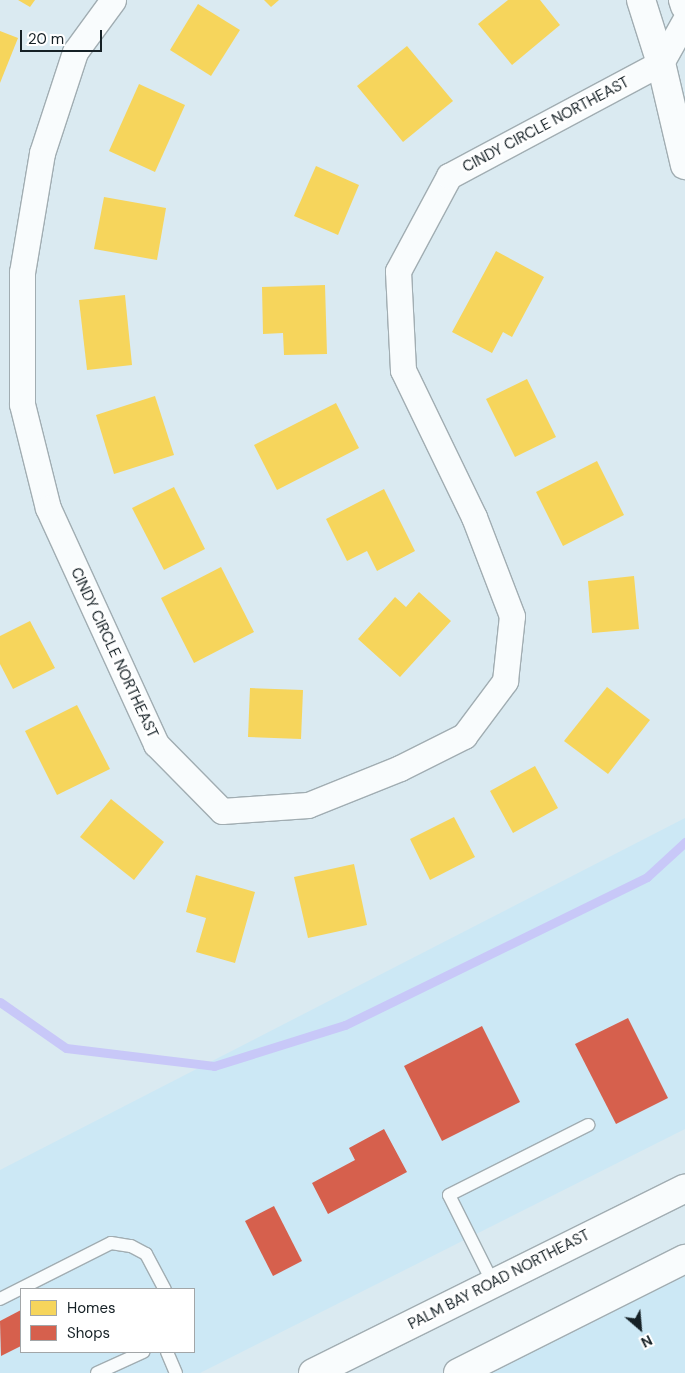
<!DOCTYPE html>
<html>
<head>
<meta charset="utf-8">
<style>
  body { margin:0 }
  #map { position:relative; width:685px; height:1373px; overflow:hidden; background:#daeaf1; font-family:"DM Sans",sans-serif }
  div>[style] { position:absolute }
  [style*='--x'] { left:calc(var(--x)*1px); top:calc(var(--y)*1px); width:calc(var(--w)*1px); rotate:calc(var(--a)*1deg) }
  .built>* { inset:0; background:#cce8f5 }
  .homes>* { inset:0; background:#f6d55c }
  .shops>* { inset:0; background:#d6604d }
  .stream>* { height:9px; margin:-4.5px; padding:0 4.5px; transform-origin:4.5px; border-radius:4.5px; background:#c8c8f8 }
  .roads { filter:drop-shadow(1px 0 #a1adb2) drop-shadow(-1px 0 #a1adb2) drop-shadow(0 1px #a1adb2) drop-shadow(0 -1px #a1adb2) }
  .service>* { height:12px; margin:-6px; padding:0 6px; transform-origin:6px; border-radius:6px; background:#f9fcfd }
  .minor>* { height:25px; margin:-12.5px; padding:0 12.5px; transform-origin:12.5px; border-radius:12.5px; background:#f9fcfd }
  .tertiary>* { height:28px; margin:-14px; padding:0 14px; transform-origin:14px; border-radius:14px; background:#f9fcfd }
  .secondary>* { height:28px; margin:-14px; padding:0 14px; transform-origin:14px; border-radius:14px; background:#f9fcfd }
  span { translate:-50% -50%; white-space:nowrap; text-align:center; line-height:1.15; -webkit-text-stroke:5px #fff; paint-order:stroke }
  .street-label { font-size:15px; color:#162126 }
  .legend { position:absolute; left:20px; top:1288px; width:175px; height:65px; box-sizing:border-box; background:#fff; border:1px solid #a2a6a8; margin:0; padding:6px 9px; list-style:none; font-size:15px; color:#162126 }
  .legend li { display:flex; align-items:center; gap:10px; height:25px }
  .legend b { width:25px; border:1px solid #a2a6a8 }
  .north { position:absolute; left:615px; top:1303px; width:50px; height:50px; -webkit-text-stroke:4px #fff; paint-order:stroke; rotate:153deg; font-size:14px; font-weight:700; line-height:20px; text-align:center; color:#162126 }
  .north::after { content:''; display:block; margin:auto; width:18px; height:22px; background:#162126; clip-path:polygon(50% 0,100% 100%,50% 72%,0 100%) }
  .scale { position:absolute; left:20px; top:30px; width:82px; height:22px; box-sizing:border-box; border:2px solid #162126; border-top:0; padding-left:6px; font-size:15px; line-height:18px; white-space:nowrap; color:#162126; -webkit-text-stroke:4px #fff; paint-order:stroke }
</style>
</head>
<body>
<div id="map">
  <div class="built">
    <div style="clip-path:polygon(evenodd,685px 818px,685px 1129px,200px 1373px,0 1373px,0 1170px,685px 818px,21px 1289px,194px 1289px,194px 1352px,21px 1352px,21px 1289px)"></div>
    <div style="clip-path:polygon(685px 1276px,685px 1373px,492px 1373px)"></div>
  </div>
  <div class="homes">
    <div style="clip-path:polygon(18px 0,35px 0,30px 7px)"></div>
    <div style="clip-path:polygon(264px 0,279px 0,271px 7px)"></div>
    <div style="clip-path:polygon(508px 0,540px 0,560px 25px,512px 65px,478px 24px)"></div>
    <div style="clip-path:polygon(198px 4px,240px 30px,211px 76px,170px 50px)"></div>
    <div style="clip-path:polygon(0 31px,18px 38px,0 83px)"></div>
    <div style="clip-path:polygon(407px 46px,453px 101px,403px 142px,357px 86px)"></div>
    <div style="clip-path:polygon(139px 84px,185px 105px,155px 172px,109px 151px)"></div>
    <div style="clip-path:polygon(316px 166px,359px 185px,338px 235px,294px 216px)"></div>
    <div style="clip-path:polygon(104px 197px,166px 208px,157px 260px,94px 249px)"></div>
    <div style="clip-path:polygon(496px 251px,544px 277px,512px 337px,503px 332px,492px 353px,452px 332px)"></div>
    <div style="clip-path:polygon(325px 285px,327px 354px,284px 355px,283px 333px,263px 334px,262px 287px)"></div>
    <div style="clip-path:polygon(125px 295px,132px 365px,87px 370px,79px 300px)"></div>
    <div style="clip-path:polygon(527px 379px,556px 437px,515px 457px,486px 399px)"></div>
    <div style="clip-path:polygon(155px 396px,174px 455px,114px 474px,96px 415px)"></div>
    <div style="clip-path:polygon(336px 403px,359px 448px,277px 490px,254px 445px)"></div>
    <div style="clip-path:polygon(597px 461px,624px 515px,563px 546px,536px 492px)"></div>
    <div style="clip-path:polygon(174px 487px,205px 549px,164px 570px,132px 508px)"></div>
    <div style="clip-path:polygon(384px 489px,415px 551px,377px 571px,367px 551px,347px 561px,326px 519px)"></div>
    <div style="clip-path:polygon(221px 567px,254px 632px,194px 663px,161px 598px)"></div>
    <div style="clip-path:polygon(634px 576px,639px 629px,592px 633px,588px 581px)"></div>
    <div style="clip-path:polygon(419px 592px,451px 621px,400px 677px,358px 639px,395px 597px,406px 607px)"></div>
    <div style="clip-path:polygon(30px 621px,55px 668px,13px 689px,0 664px,0 636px)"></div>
    <div style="clip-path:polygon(607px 687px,650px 720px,608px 774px,564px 741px)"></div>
    <div style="clip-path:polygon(250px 688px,303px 690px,301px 739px,248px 737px)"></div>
    <div style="clip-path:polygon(77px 705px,110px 769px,57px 795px,25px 731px)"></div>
    <div style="clip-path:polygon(535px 766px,558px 808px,513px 833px,490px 791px)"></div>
    <div style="clip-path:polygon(111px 799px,164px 842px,134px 880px,80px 837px)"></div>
    <div style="clip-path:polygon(454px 817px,475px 857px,430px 880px,410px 839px)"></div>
    <div style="clip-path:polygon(354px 864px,367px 925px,308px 938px,294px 877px)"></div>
    <div style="clip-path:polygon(196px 875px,255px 892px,235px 963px,196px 952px,206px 918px,186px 912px)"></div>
  </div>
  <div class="shops">
    <div style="clip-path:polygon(628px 1018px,668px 1098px,616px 1124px,575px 1044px)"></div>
    <div style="clip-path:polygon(482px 1026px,520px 1102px,442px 1141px,404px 1066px)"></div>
    <div style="clip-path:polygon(384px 1129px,407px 1172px,328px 1214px,312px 1183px,355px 1160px,349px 1148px)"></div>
    <div style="clip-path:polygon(274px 1206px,302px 1261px,273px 1276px,245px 1221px)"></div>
    <div style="clip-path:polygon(21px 1310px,21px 1346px,1px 1356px,0 1321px)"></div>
  </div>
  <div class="stream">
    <div style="--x:0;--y:1002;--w:80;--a:34.9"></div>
    <div style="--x:66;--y:1048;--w:149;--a:6.9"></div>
    <div style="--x:214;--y:1066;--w:137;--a:-17.4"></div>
    <div style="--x:345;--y:1025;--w:336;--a:-26.1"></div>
    <div style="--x:647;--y:877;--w:52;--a:-42.6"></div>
  </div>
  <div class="roads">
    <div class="service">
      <div style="--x:493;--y:1283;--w:98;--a:-116.6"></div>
      <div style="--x:449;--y:1195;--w:156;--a:-26.7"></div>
      <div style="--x:0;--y:1299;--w:124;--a:-26.8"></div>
      <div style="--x:111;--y:1243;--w:20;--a:9"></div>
      <div style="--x:131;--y:1246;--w:17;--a:28"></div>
      <div style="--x:146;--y:1254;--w:40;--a:62"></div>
      <div style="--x:167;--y:1352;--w:23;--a:67"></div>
      <div style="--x:97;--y:1373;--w:51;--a:-24.5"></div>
    </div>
    <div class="minor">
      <div style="--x:113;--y:0;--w:64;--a:126.2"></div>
      <div style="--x:75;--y:52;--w:106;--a:108.1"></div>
      <div style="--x:42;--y:153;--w:121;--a:99.5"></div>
      <div style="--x:22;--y:272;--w:132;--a:90"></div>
      <div style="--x:22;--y:404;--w:107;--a:76"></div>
      <div style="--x:48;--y:508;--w:260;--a:65.4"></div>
      <div style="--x:156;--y:744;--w:94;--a:45.4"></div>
      <div style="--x:222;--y:811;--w:86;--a:-4"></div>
      <div style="--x:308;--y:805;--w:99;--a:-21.9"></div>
      <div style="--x:400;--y:768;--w:72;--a:-26.6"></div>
      <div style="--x:464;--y:736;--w:69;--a:-53.3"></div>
      <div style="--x:505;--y:681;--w:65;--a:-83.9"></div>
      <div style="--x:512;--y:616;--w:106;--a:-111"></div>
      <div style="--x:474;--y:517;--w:163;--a:-115.8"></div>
      <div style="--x:403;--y:370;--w:99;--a:-92.9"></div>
      <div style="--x:398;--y:271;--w:108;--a:-61.8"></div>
      <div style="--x:449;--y:176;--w:240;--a:-28.1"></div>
      <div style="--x:661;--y:63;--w:49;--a:-60.8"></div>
    </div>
    <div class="tertiary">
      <div style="--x:641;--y:0;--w:66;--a:72.4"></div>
      <div style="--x:661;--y:63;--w:105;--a:76.8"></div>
      <div style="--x:683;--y:0;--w:6;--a:72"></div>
    </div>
    <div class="secondary">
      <div style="--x:313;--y:1373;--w:415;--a:-26.4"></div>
      <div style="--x:458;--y:1373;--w:254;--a:-26.7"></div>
    </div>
  </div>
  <div class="street-label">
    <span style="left:546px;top:125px;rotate:-28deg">CINDY CIRCLE NORTHEAST</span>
    <span style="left:114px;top:653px;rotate:65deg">CINDY CIRCLE NORTHEAST</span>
    <span style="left:499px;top:1280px;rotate:-27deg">PALM BAY ROAD NORTHEAST</span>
  </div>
  <ul class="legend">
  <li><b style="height:14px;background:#f6d55c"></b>Homes</li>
  <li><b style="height:14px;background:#d6604d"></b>Shops</li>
  </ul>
  <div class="north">N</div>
  <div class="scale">20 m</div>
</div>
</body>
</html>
